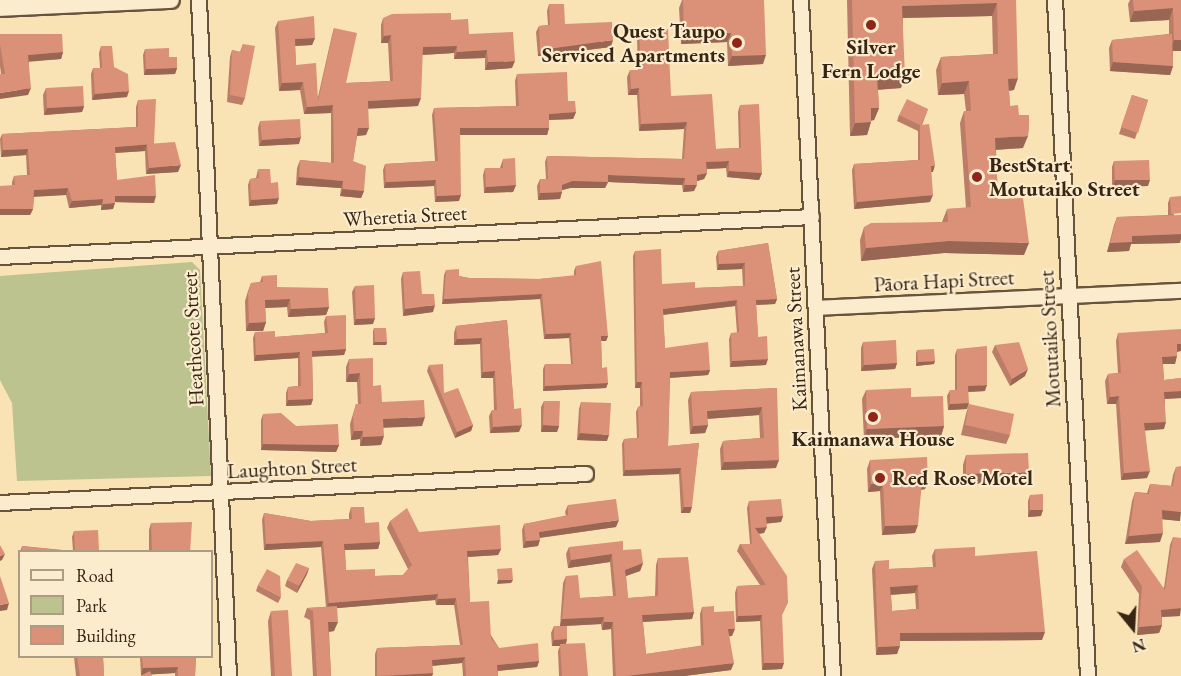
<!DOCTYPE html>
<html>
<head>
<meta charset="utf-8">
<style>
  body { margin:0 }
  #map { position:relative; width:1181px; height:676px; overflow:hidden; background:#f9e2b4; font-family:"EB Garamond",serif }
  div>[style] { position:absolute }
  [style*='--x'] { left:calc(var(--x)*1px); top:calc(var(--y)*1px); width:calc(var(--w)*1px); rotate:calc(var(--a)*1deg) }
  .green>* { inset:0; background:#bcc38e }
  .roads { filter:drop-shadow(2px 0 #68543c) drop-shadow(-2px 0 #68543c) drop-shadow(0 2px #68543c) drop-shadow(0 -2px #68543c) }
  .minor>* { height:14px; margin:-7px; padding:0 7px; transform-origin:7px; border-radius:7px; background:#fbecce }
  .tertiary>* { height:16px; margin:-8px; padding:0 8px; transform-origin:8px; border-radius:8px; background:#fbecce }
  .wall>* { inset:0; background:#bb7d67 }
  .shaded-wall>* { inset:0; background:#996654 }
  .building>* { inset:0; background:#da9178 }
  .dots>* { width:16px; height:16px; translate:-50% -50%; box-sizing:border-box; border:3px solid #fbecce; border-radius:50% }
  span { translate:-50% -50%; white-space:nowrap; text-align:center; line-height:1.15; -webkit-text-stroke:4.5px #fbecce; paint-order:stroke }
  .poi-label { font-size:21px; color:#382514; font-weight:700 }
  .right { translate:-100% -50%; text-align:right }
  .left { translate:0 -50%; text-align:left }
  .street-label { font-size:21px; color:#382514 }
  .legend { position:absolute; left:18px; top:550px; width:195px; height:108px; box-sizing:border-box; background:#fbecce; border:2px solid #ad9c84; margin:0; padding:8px 10px; list-style:none; font-size:18px; color:#382514 }
  .legend li { display:flex; align-items:center; gap:12px; height:30px }
  .legend b { width:30px; border:2px solid #ad9c84 }
  .north { position:absolute; left:1103px; top:598px; width:60px; height:60px; -webkit-text-stroke:4px #fbecce; paint-order:stroke; rotate:162deg; font-size:16px; font-weight:700; line-height:24px; text-align:center; color:#382514 }
  .north::after { content:''; display:block; margin:auto; width:21px; height:27px; background:#382514; clip-path:polygon(50% 0,100% 100%,50% 72%,0 100%) }
</style>
</head>
<body>
<div id="map">
  <div class="green">
    <div style="clip-path:polygon(192px 262px,200px 270px,211px 476px,17px 481px,12px 403px,0 380px,0 276px)"></div>
  </div>
  <div class="roads">
    <div class="minor">
      <div style="--x:199;--y:0;--w:677;--a:87.46"></div>
      <div style="--x:801;--y:0;--w:677;--a:87.29"></div>
      <div style="--x:1055;--y:0;--w:677;--a:87.21"></div>
      <div style="--x:0;--y:257;--w:813;--a:-2.82"></div>
      <div style="--x:816;--y:308;--w:365;--a:-2.7"></div>
      <div style="--x:0;--y:503;--w:587;--a:-2.83"></div>
    </div>
    <div class="tertiary">
      <div style="--x:0;--y:8;--w:171;--a:-2.7"></div>
    </div>
  </div>
  <div class="wall">
    <div style="clip-path:polygon(682px 0,764px 0,763px 64px,728px 66px,727px 42px,681px 44px,679px 8px)"></div>
    <div style="clip-path:polygon(847px 0,1016px 0,1014px 90px,1009px 91px,1010px 106px,1019px 115px,1023px 148px,996px 150px,998px 199px,1024px 255px,944px 253px,861px 261px,860px 240px,864px 227px,942px 222px,947px 209px,966px 208px,960px 123px,964px 111px,966px 111px,964px 94px,938px 95px,936px 70px,941px 57px,993px 54px,992px 16px,903px 18px,901px 88px,878px 90px,879px 108px,874px 120px,871px 121px,867px 135px,850px 136px)"></div>
    <div style="clip-path:polygon(1130px 0,1181px 0,1181px 51px,1173px 51px,1173px 66px,1170px 75px,1110px 71px,1109px 48px,1112px 40px,1169px 34px,1169px 20px,1130px 22px,1128px 4px)"></div>
    <div style="clip-path:polygon(549px 4px,565px 24px,611px 47px,538px 56px,536px 32px,539px 26px,548px 25px,547px 11px)"></div>
    <div style="clip-path:polygon(383px 18px,451px 20px,512px 68px,485px 70px,485px 58px,454px 59px,454px 53px,422px 55px,418px 106px,368px 108px,366px 135px,357px 136px,353px 161px,364px 191px,361px 198px,340px 196px,341px 188px,296px 185px,297px 168px,300px 160px,331px 163px,331px 113px,304px 114px,300px 90px,279px 91px,275px 28px,278px 21px,315px 38px,312px 45px,295px 46px,296px 65px,318px 97px,332px 35px,334px 28px,346px 83px,390px 81px,388px 43px,381px 43px,381px 25px)"></div>
    <div style="clip-path:polygon(639px 31px,671px 96px,716px 149px,739px 148px,738px 112px,740px 105px,762px 173px,759px 180px,727px 177px,726px 168px,707px 169px,707px 173px,704px 179px,697px 181px,694px 191px,683px 192px,682px 185px,608px 182px,605px 188px,570px 188px,562px 190px,560px 199px,538px 200px,537px 186px,540px 179px,546px 179px,545px 162px,547px 156px,682px 159px,684px 129px,639px 131px,637px 95px,628px 95px,627px 77px,630px 70px,638px 70px,637px 37px)"></div>
    <div style="clip-path:polygon(0 34px,63px 52px,61px 59px,29px 61px,28px 95px,1px 74px,0 66px)"></div>
    <div style="clip-path:polygon(243px 44px,245px 98px,242px 105px,227px 102px,230px 57px,232px 50px,240px 52px)"></div>
    <div style="clip-path:polygon(101px 46px,114px 67px,127px 97px,92px 100px,91px 74px,93px 68px,100px 68px,99px 53px)"></div>
    <div style="clip-path:polygon(145px 49px,169px 57px,177px 68px,175px 74px,144px 75px,143px 55px)"></div>
    <div style="clip-path:polygon(517px 74px,568px 101px,576px 112px,573px 119px,549px 120px,549px 128px,547px 135px,460px 135px,459px 201px,435px 202px,434px 186px,384px 188px,383px 170px,385px 164px,435px 161px,432px 115px,434px 108px,516px 106px,515px 81px)"></div>
    <div style="clip-path:polygon(46px 88px,84px 106px,82px 112px,44px 115px,43px 95px)"></div>
    <div style="clip-path:polygon(1132px 95px,1148px 100px,1135px 139px,1119px 134px)"></div>
    <div style="clip-path:polygon(138px 100px,154px 144px,178px 172px,146px 174px,145px 151px,115px 153px,117px 180px,154px 203px,115px 202px,113px 209px,101px 210px,101px 205px,69px 208px,66px 195px,34px 196px,33px 209px,30px 215px,12px 185px,12px 182px,14px 176px,27px 175px,26px 155px,1px 157px,0 139px,2px 134px,136px 127px,136px 107px)"></div>
    <div style="clip-path:polygon(928px 109px,922px 125px,933px 172px,931px 172px,930px 202px,854px 209px,852px 170px,854px 164px,918px 160px,918px 131px,897px 121px,899px 115px)"></div>
    <div style="clip-path:polygon(260px 121px,299px 144px,259px 146px,258px 128px)"></div>
    <div style="clip-path:polygon(503px 159px,516px 185px,513px 192px,484px 193px,483px 175px,485px 168px,500px 168px)"></div>
    <div style="clip-path:polygon(1114px 161px,1148px 186px,1112px 187px,1112px 167px)"></div>
    <div style="clip-path:polygon(258px 169px,271px 183px,277px 204px,249px 206px,248px 185px,250px 179px,256px 178px)"></div>
    <div style="clip-path:polygon(1170px 197px,1180px 243px,1131px 244px,1129px 251px,1107px 252px,1114px 225px,1117px 217px,1168px 215px,1168px 203px)"></div>
    <div style="clip-path:polygon(768px 243px,777px 299px,775px 304px,756px 305px,758px 337px,766px 365px,730px 367px,729px 339px,731px 333px,737px 333px,735px 306px,663px 315px,665px 348px,710px 370px,708px 375px,670px 378px,668px 446px,699px 443px,690px 513px,681px 513px,679px 474px,623px 476px,622px 444px,624px 439px,637px 438px,636px 412px,638px 407px,640px 406px,640px 388px,635px 388px,633px 256px,635px 251px,662px 284px,695px 288px,743px 286px,742px 269px,717px 270px,716px 257px,718px 251px)"></div>
    <div style="clip-path:polygon(576px 266px,608px 336px,606px 341px,601px 341px,602px 368px,608px 383px,606px 388px,543px 391px,543px 369px,545px 364px,571px 364px,569px 338px,544px 339px,540px 299px,442px 304px,444px 275px,446px 270px,459px 276px,469px 278px,539px 279px,574px 276px,574px 271px)"></div>
    <div style="clip-path:polygon(403px 272px,433px 312px,403px 316px,401px 279px)"></div>
    <div style="clip-path:polygon(262px 276px,277px 287px,329px 307px,326px 315px,288px 317px,287px 307px,265px 308px,266px 322px,263px 331px,246px 331px,245px 301px,248px 291px,251px 283px,260px 282px)"></div>
    <div style="clip-path:polygon(355px 286px,373px 324px,354px 325px,352px 292px)"></div>
    <div style="clip-path:polygon(326px 316px,346px 349px,344px 355px,312px 356px,313px 399px,311px 405px,286px 406px,286px 393px,288px 387px,298px 386px,298px 358px,254px 361px,253px 338px,255px 332px,275px 337px,325px 333px,324px 322px)"></div>
    <div style="clip-path:polygon(507px 320px,514px 409px,519px 432px,490px 433px,489px 416px,492px 410px,494px 410px,493px 378px,481px 378px,480px 344px,454px 345px,454px 333px,456px 326px)"></div>
    <div style="clip-path:polygon(374px 328px,387px 342px,386px 345px,373px 345px,373px 331px)"></div>
    <div style="clip-path:polygon(1118px 333px,1181px 351px,1177px 352px,1175px 364px,1163px 364px,1164px 380px,1181px 378px,1181px 398px,1165px 399px,1164px 429px,1145px 430px,1147px 478px,1121px 480px,1116px 404px,1107px 404px,1105px 381px,1108px 374px,1118px 373px,1116px 341px)"></div>
    <div style="clip-path:polygon(863px 342px,897px 363px,895px 369px,861px 371px,861px 348px)"></div>
    <div style="clip-path:polygon(995px 345px,1025px 376px,1010px 386px,992px 352px)"></div>
    <div style="clip-path:polygon(957px 349px,985px 391px,968px 392px,967px 409px,948px 410px,947px 396px,950px 390px,955px 390px,955px 355px)"></div>
    <div style="clip-path:polygon(917px 350px,934px 364px,916px 366px,916px 353px)"></div>
    <div style="clip-path:polygon(349px 359px,373px 386px,382px 402px,422px 426px,383px 427px,381px 445px,360px 446px,360px 439px,351px 440px,350px 424px,356px 404px,358px 404px,357px 382px,346px 382px,346px 367px)"></div>
    <div style="clip-path:polygon(429px 365px,444px 393px,473px 425px,471px 431px,455px 438px,427px 371px)"></div>
    <div style="clip-path:polygon(777px 388px,776px 468px,721px 470px,720px 449px,723px 441px,760px 438px,759px 415px,707px 419px,708px 425px,705px 433px,690px 434px,688px 400px,691px 392px)"></div>
    <div style="clip-path:polygon(866px 390px,911px 397px,944px 426px,941px 436px,864px 439px,862px 399px)"></div>
    <div style="clip-path:polygon(544px 401px,559px 426px,557px 432px,541px 432px,541px 407px)"></div>
    <div style="clip-path:polygon(581px 402px,607px 441px,577px 440px,579px 409px)"></div>
    <div style="clip-path:polygon(969px 404px,1010px 435px,1006px 444px,961px 435px,966px 414px)"></div>
    <div style="clip-path:polygon(263px 414px,296px 426px,339px 445px,336px 452px,261px 450px,261px 420px)"></div>
    <div style="clip-path:polygon(966px 455px,1025px 482px,963px 484px,963px 465px)"></div>
    <div style="clip-path:polygon(870px 460px,928px 481px,925px 489px,921px 490px,915px 533px,882px 535px,880px 491px,868px 492px,867px 469px)"></div>
    <div style="clip-path:polygon(1176px 467px,1180px 521px,1162px 519px,1160px 542px,1125px 544px,1132px 501px,1135px 492px,1147px 493px,1150px 484px,1171px 486px,1173px 475px)"></div>
    <div style="clip-path:polygon(1030px 495px,1041px 516px,1028px 517px,1028px 501px)"></div>
    <div style="clip-path:polygon(749px 501px,783px 516px,781px 522px,766px 523px,764px 533px,759px 534px,788px 602px,782px 615px,782px 669px,762px 670px,760px 621px,736px 622px,735px 593px,737px 586px,760px 585px,737px 551px,740px 544px,750px 544px,747px 508px)"></div>
    <div style="clip-path:polygon(568px 505px,616px 527px,540px 538px,538px 546px,523px 548px,522px 530px,524px 524px,566px 516px,565px 512px)"></div>
    <div style="clip-path:polygon(351px 507px,380px 542px,378px 549px,345px 550px,346px 570px,375px 576px,403px 575px,408px 569px,387px 528px,390px 521px,419px 532px,501px 549px,498px 555px,468px 557px,470px 602px,499px 648px,539px 661px,537px 667px,498px 671px,498px 676px,463px 676px,462px 663px,432px 666px,433px 673px,432px 676px,375px 676px,375px 654px,377px 648px,460px 645px,454px 605px,436px 605px,435px 600px,337px 608px,334px 631px,329px 632px,331px 676px,313px 676px,310px 620px,304px 617px,307px 608px,326px 607px,321px 547px,264px 550px,262px 520px,264px 513px,311px 521px,349px 519px,349px 514px)"></div>
    <div style="clip-path:polygon(151px 523px,190px 552px,149px 552px,149px 530px)"></div>
    <div style="clip-path:polygon(74px 531px,99px 550px,99px 552px,20px 552px,22px 546px,73px 551px,72px 537px)"></div>
    <div style="clip-path:polygon(1173px 537px,1180px 616px,1162px 617px,1162px 625px,1159px 633px,1137px 635px,1139px 594px,1121px 567px,1124px 559px,1164px 588px,1170px 545px)"></div>
    <div style="clip-path:polygon(569px 547px,623px 550px,643px 563px,640px 571px,626px 576px,628px 598px,655px 596px,656px 565px,658px 558px,694px 612px,692px 619px,643px 622px,646px 654px,701px 646px,700px 614px,702px 607px,714px 612px,732px 636px,729px 636px,731px 670px,684px 676px,613px 676px,611px 629px,602px 630px,601px 624px,567px 626px,567px 639px,566px 644px,588px 676px,559px 676px,558px 651px,560px 646px,552px 646px,551px 633px,554px 626px,560px 626px,563px 583px,566px 576px,580px 598px,613px 596px,610px 562px,568px 568px,566px 554px)"></div>
    <div style="clip-path:polygon(evenodd,935px 549px,975px 556px,1042px 640px,900px 641px,897px 654px,876px 655px,872px 569px,875px 561px,889px 569px,933px 567px,932px 556px,935px 549px,915px 593px,916px 609px,892px 611px,891px 595px,915px 593px)"></div>
    <div style="clip-path:polygon(309px 568px,307px 574px,297px 593px,285px 586px,287px 580px)"></div>
    <div style="clip-path:polygon(258px 585px,281px 597px,278px 603px,256px 591px)"></div>
    <div style="clip-path:polygon(271px 611px,292px 676px,271px 676px,268px 621px)"></div>
    <div style="clip-path:polygon(74px 657px,103px 657px,104px 676px,76px 676px)"></div>
    <div style="clip-path:polygon(140px 657px,196px 657px,195px 676px,175px 676px,175px 673px,141px 675px)"></div>
  </div>
  <div class="shaded-wall">
    <div style="clip-path:polygon(997px 3px,992px 16px,897px 18px,902px 6px)"></div>
    <div style="clip-path:polygon(1173px 8px,1169px 20px,1130px 22px,1134px 11px)"></div>
    <div style="clip-path:polygon(731px 33px,727px 42px,681px 44px,684px 35px)"></div>
    <div style="clip-path:polygon(391px 35px,388px 43px,381px 43px,384px 36px)"></div>
    <div style="clip-path:polygon(315px 38px,312px 45px,292px 46px,295px 39px)"></div>
    <div style="clip-path:polygon(613px 40px,611px 47px,538px 56px,540px 50px)"></div>
    <div style="clip-path:polygon(1174px 40px,1181px 40px,1181px 51px,1170px 51px)"></div>
    <div style="clip-path:polygon(457px 46px,454px 53px,420px 55px,423px 47px)"></div>
    <div style="clip-path:polygon(487px 50px,485px 58px,454px 59px,457px 52px)"></div>
    <div style="clip-path:polygon(63px 52px,61px 59px,26px 62px,28px 55px)"></div>
    <div style="clip-path:polygon(766px 55px,763px 64px,728px 66px,732px 56px)"></div>
    <div style="clip-path:polygon(515px 61px,512px 68px,485px 70px,488px 62px)"></div>
    <div style="clip-path:polygon(1113px 62px,1173px 66px,1170px 75px,1110px 71px)"></div>
    <div style="clip-path:polygon(177px 68px,175px 74px,144px 75px,146px 69px)"></div>
    <div style="clip-path:polygon(905px 76px,901px 88px,872px 90px,877px 77px)"></div>
    <div style="clip-path:polygon(1018px 78px,1014px 90px,1003px 91px,1008px 79px)"></div>
    <div style="clip-path:polygon(969px 81px,964px 94px,938px 95px,942px 83px)"></div>
    <div style="clip-path:polygon(303px 82px,300px 90px,279px 91px,282px 83px)"></div>
    <div style="clip-path:polygon(31px 88px,28px 95px,0 99px,0 93px)"></div>
    <div style="clip-path:polygon(639px 88px,637px 95px,628px 95px,631px 89px)"></div>
    <div style="clip-path:polygon(129px 91px,127px 97px,92px 100px,95px 94px)"></div>
    <div style="clip-path:polygon(421px 98px,418px 106px,365px 109px,368px 101px)"></div>
    <div style="clip-path:polygon(333px 105px,331px 113px,304px 114px,307px 107px)"></div>
    <div style="clip-path:polygon(84px 106px,82px 112px,44px 115px,47px 108px)"></div>
    <div style="clip-path:polygon(871px 108px,879px 108px,874px 120px,866px 121px)"></div>
    <div style="clip-path:polygon(576px 112px,573px 119px,546px 120px,549px 114px)"></div>
    <div style="clip-path:polygon(687px 122px,684px 129px,639px 131px,641px 124px)"></div>
    <div style="clip-path:polygon(871px 122px,867px 135px,850px 136px,855px 123px)"></div>
    <div style="clip-path:polygon(358px 128px,369px 128px,366px 135px,355px 136px)"></div>
    <div style="clip-path:polygon(460px 128px,549px 128px,547px 135px,458px 135px)"></div>
    <div style="clip-path:polygon(1028px 136px,1023px 148px,990px 150px,995px 138px)"></div>
    <div style="clip-path:polygon(301px 137px,299px 144px,259px 146px,262px 140px)"></div>
    <div style="clip-path:polygon(147px 144px,145px 151px,113px 153px,115px 147px)"></div>
    <div style="clip-path:polygon(28px 149px,26px 155px,1px 157px,3px 150px)"></div>
    <div style="clip-path:polygon(729px 161px,726px 168px,704px 169px,706px 162px)"></div>
    <div style="clip-path:polygon(181px 165px,178px 172px,146px 174px,149px 168px)"></div>
    <div style="clip-path:polygon(935px 165px,933px 172px,928px 172px,931px 166px)"></div>
    <div style="clip-path:polygon(729px 171px,762px 173px,759px 180px,727px 177px)"></div>
    <div style="clip-path:polygon(707px 173px,704px 179px,694px 182px,697px 175px)"></div>
    <div style="clip-path:polygon(608px 175px,685px 178px,682px 185px,608px 182px,605px 188px,570px 188px,559px 191px,562px 185px,572px 181px)"></div>
    <div style="clip-path:polygon(299px 177px,343px 181px,341px 188px,296px 185px)"></div>
    <div style="clip-path:polygon(436px 180px,434px 186px,384px 188px,386px 182px)"></div>
    <div style="clip-path:polygon(1115px 180px,1150px 180px,1148px 186px,1112px 187px)"></div>
    <div style="clip-path:polygon(516px 185px,513px 192px,484px 193px,486px 187px)"></div>
    <div style="clip-path:polygon(685px 185px,697px 185px,694px 191px,683px 192px)"></div>
    <div style="clip-path:polygon(68px 188px,66px 195px,32px 197px,34px 190px)"></div>
    <div style="clip-path:polygon(343px 189px,364px 191px,361px 198px,340px 196px)"></div>
    <div style="clip-path:polygon(562px 192px,560px 199px,538px 200px,540px 193px)"></div>
    <div style="clip-path:polygon(461px 195px,459px 201px,435px 202px,437px 196px)"></div>
    <div style="clip-path:polygon(933px 195px,930px 202px,854px 209px,857px 202px)"></div>
    <div style="clip-path:polygon(115px 196px,156px 196px,154px 203px,112px 202px)"></div>
    <div style="clip-path:polygon(279px 198px,277px 204px,249px 206px,251px 200px)"></div>
    <div style="clip-path:polygon(103px 199px,101px 205px,69px 208px,72px 201px)"></div>
    <div style="clip-path:polygon(115px 203px,113px 209px,101px 210px,103px 204px)"></div>
    <div style="clip-path:polygon(0 209px,33px 209px,30px 215px,0 215px)"></div>
    <div style="clip-path:polygon(1181px 234px,1181px 239px,1180px 243px,1131px 244px,1129px 251px,1107px 252px,1110px 243px,1132px 236px)"></div>
    <div style="clip-path:polygon(949px 241px,1029px 243px,1024px 255px,944px 253px,861px 261px,866px 248px)"></div>
    <div style="clip-path:polygon(745px 263px,742px 269px,717px 270px,719px 264px)"></div>
    <div style="clip-path:polygon(542px 294px,540px 299px,442px 304px,444px 299px)"></div>
    <div style="clip-path:polygon(290px 299px,287px 307px,262px 308px,265px 300px)"></div>
    <div style="clip-path:polygon(777px 299px,775px 304px,754px 305px,756px 300px)"></div>
    <div style="clip-path:polygon(737px 300px,735px 306px,661px 315px,663px 309px)"></div>
    <div style="clip-path:polygon(435px 305px,433px 312px,403px 316px,405px 309px)"></div>
    <div style="clip-path:polygon(329px 307px,326px 315px,288px 317px,291px 309px)"></div>
    <div style="clip-path:polygon(375px 318px,373px 324px,354px 325px,356px 319px)"></div>
    <div style="clip-path:polygon(266px 322px,263px 331px,246px 331px,249px 323px)"></div>
    <div style="clip-path:polygon(571px 333px,569px 338px,544px 339px,546px 334px)"></div>
    <div style="clip-path:polygon(601px 336px,608px 336px,606px 341px,599px 341px)"></div>
    <div style="clip-path:polygon(482px 338px,480px 344px,454px 345px,457px 339px)"></div>
    <div style="clip-path:polygon(375px 342px,387px 342px,386px 345px,373px 345px)"></div>
    <div style="clip-path:polygon(1177px 344px,1181px 344px,1181px 351px,1174px 352px)"></div>
    <div style="clip-path:polygon(346px 349px,344px 355px,310px 357px,312px 351px)"></div>
    <div style="clip-path:polygon(300px 352px,298px 358px,254px 361px,256px 355px)"></div>
    <div style="clip-path:polygon(1177px 356px,1175px 364px,1159px 364px,1162px 357px)"></div>
    <div style="clip-path:polygon(768px 359px,766px 365px,730px 367px,732px 361px)"></div>
    <div style="clip-path:polygon(935px 361px,934px 364px,916px 366px,918px 362px)"></div>
    <div style="clip-path:polygon(897px 363px,895px 369px,861px 371px,864px 365px)"></div>
    <div style="clip-path:polygon(1028px 369px,1025px 376px,1010px 386px,1012px 379px)"></div>
    <div style="clip-path:polygon(710px 370px,708px 375px,668px 378px,670px 372px)"></div>
    <div style="clip-path:polygon(495px 371px,493px 378px,481px 378px,483px 372px)"></div>
    <div style="clip-path:polygon(360px 373px,357px 382px,346px 382px,349px 374px)"></div>
    <div style="clip-path:polygon(637px 382px,642px 382px,640px 388px,635px 388px)"></div>
    <div style="clip-path:polygon(608px 383px,606px 388px,543px 391px,545px 386px)"></div>
    <div style="clip-path:polygon(987px 385px,985px 391px,966px 392px,968px 386px)"></div>
    <div style="clip-path:polygon(1181px 391px,1181px 398px,1162px 399px,1164px 392px)"></div>
    <div style="clip-path:polygon(1119px 396px,1116px 404px,1107px 404px,1110px 397px)"></div>
    <div style="clip-path:polygon(313px 399px,311px 405px,286px 406px,288px 400px)"></div>
    <div style="clip-path:polygon(969px 403px,967px 409px,948px 410px,950px 404px)"></div>
    <div style="clip-path:polygon(762px 407px,759px 415px,704px 419px,707px 411px)"></div>
    <div style="clip-path:polygon(425px 417px,422px 426px,380px 428px,383px 419px)"></div>
    <div style="clip-path:polygon(1166px 422px,1164px 429px,1141px 431px,1144px 423px)"></div>
    <div style="clip-path:polygon(473px 425px,471px 431px,455px 438px,457px 432px)"></div>
    <div style="clip-path:polygon(522px 425px,519px 432px,490px 433px,493px 427px)"></div>
    <div style="clip-path:polygon(543px 425px,559px 426px,557px 432px,541px 432px)"></div>
    <div style="clip-path:polygon(708px 425px,705px 433px,690px 434px,693px 426px)"></div>
    <div style="clip-path:polygon(944px 426px,941px 436px,864px 439px,867px 429px)"></div>
    <div style="clip-path:polygon(354px 431px,363px 431px,360px 439px,351px 440px)"></div>
    <div style="clip-path:polygon(580px 433px,609px 435px,607px 441px,577px 440px)"></div>
    <div style="clip-path:polygon(384px 436px,381px 445px,360px 446px,363px 437px)"></div>
    <div style="clip-path:polygon(263px 444px,339px 445px,336px 452px,261px 450px)"></div>
    <div style="clip-path:polygon(779px 460px,776px 468px,721px 470px,724px 462px)"></div>
    <div style="clip-path:polygon(681px 468px,679px 474px,623px 476px,625px 470px)"></div>
    <div style="clip-path:polygon(1150px 471px,1147px 478px,1121px 480px,1124px 473px)"></div>
    <div style="clip-path:polygon(1029px 472px,1025px 482px,963px 484px,966px 474px)"></div>
    <div style="clip-path:polygon(922px 481px,928px 481px,925px 489px,919px 490px)"></div>
    <div style="clip-path:polygon(883px 483px,880px 491px,868px 492px,871px 484px)"></div>
    <div style="clip-path:polygon(684px 507px,692px 507px,690px 513px,681px 513px)"></div>
    <div style="clip-path:polygon(1030px 510px,1043px 510px,1041px 516px,1028px 517px)"></div>
    <div style="clip-path:polygon(1162px 510px,1181px 512px,1180px 521px,1159px 519px)"></div>
    <div style="clip-path:polygon(783px 516px,781px 522px,763px 524px,766px 517px)"></div>
    <div style="clip-path:polygon(619px 520px,616px 527px,537px 538px,539px 532px)"></div>
    <div style="clip-path:polygon(918px 525px,915px 533px,882px 535px,885px 526px)"></div>
    <div style="clip-path:polygon(767px 527px,764px 533px,752px 534px,755px 528px)"></div>
    <div style="clip-path:polygon(1163px 533px,1160px 542px,1125px 544px,1129px 536px)"></div>
    <div style="clip-path:polygon(540px 540px,538px 546px,523px 548px,526px 541px)"></div>
    <div style="clip-path:polygon(323px 541px,321px 547px,264px 550px,266px 544px)"></div>
    <div style="clip-path:polygon(380px 542px,378px 549px,342px 550px,344px 544px)"></div>
    <div style="clip-path:polygon(501px 549px,498px 555px,465px 557px,467px 551px)"></div>
    <div style="clip-path:polygon(5px 554px,2px 560px,0 561px,0 556px)"></div>
    <div style="clip-path:polygon(612px 554px,610px 562px,568px 568px,571px 560px)"></div>
    <div style="clip-path:polygon(643px 563px,640px 571px,623px 577px,625px 570px)"></div>
    <div style="clip-path:polygon(309px 568px,307px 574px,297px 593px,299px 586px)"></div>
    <div style="clip-path:polygon(498px 580px,513px 580px,511px 583px,497px 584px)"></div>
    <div style="clip-path:polygon(918px 585px,915px 593px,887px 595px,890px 587px)"></div>
    <div style="clip-path:polygon(438px 594px,435px 600px,326px 609px,329px 603px)"></div>
    <div style="clip-path:polygon(456px 598px,454px 605px,436px 605px,438px 599px)"></div>
    <div style="clip-path:polygon(9px 603px,7px 610px,0 611px,0 605px)"></div>
    <div style="clip-path:polygon(1181px 608px,1180px 616px,1158px 617px,1161px 610px)"></div>
    <div style="clip-path:polygon(694px 612px,692px 619px,640px 622px,642px 615px)"></div>
    <div style="clip-path:polygon(762px 615px,760px 621px,736px 622px,738px 616px)"></div>
    <div style="clip-path:polygon(604px 617px,601px 624px,560px 626px,562px 619px)"></div>
    <div style="clip-path:polygon(328px 622px,338px 622px,334px 631px,325px 632px)"></div>
    <div style="clip-path:polygon(604px 622px,613px 622px,611px 629px,602px 630px)"></div>
    <div style="clip-path:polygon(1162px 625px,1159px 633px,1137px 635px,1139px 627px)"></div>
    <div style="clip-path:polygon(728px 629px,735px 629px,732px 636px,725px 637px)"></div>
    <div style="clip-path:polygon(1045px 632px,1042px 640px,897px 641px,900px 633px)"></div>
    <div style="clip-path:polygon(567px 639px,565px 646px,560px 644px,560px 646px,552px 646px,554px 640px)"></div>
    <div style="clip-path:polygon(900px 646px,897px 654px,876px 655px,878px 647px)"></div>
    <div style="clip-path:polygon(465px 657px,462px 663px,430px 666px,432px 660px)"></div>
    <div style="clip-path:polygon(539px 661px,537px 667px,495px 671px,497px 665px)"></div>
    <div style="clip-path:polygon(734px 663px,731px 670px,684px 676px,626px 676px)"></div>
    <div style="clip-path:polygon(764px 663px,784px 663px,782px 669px,762px 670px)"></div>
    <div style="clip-path:polygon(178px 667px,175px 673px,141px 675px,143px 668px)"></div>
    <div style="clip-path:polygon(433px 673px,432px 676px,390px 676px)"></div>
  </div>
  <div class="building">
    <div style="clip-path:polygon(683px 0,764px 0,766px 55px,732px 56px,731px 33px,684px 35px)"></div>
    <div style="clip-path:polygon(852px 0,1016px 0,1018px 78px,1008px 79px,1010px 106px,1018px 105px,1019px 115px,1029px 115px,1029px 129px,1028px 136px,995px 138px,998px 199px,1023px 198px,1029px 243px,949px 241px,866px 248px,864px 227px,871px 223px,948px 222px,947px 209px,971px 207px,964px 111px,971px 111px,969px 81px,942px 83px,941px 57px,998px 54px,997px 3px,902px 6px,905px 76px,877px 77px,879px 108px,871px 108px,871px 122px,855px 123px)"></div>
    <div style="clip-path:polygon(1133px 0,1181px 0,1181px 40px,1174px 40px,1173px 8px,1134px 11px)"></div>
    <div style="clip-path:polygon(549px 4px,564px 4px,565px 24px,612px 22px,613px 40px,540px 50px,539px 26px,550px 25px)"></div>
    <div style="clip-path:polygon(451px 13px,451px 20px,468px 19px,469px 34px,513px 32px,515px 61px,488px 62px,487px 50px,457px 52px,457px 46px,423px 47px,421px 98px,368px 101px,369px 128px,358px 128px,353px 161px,366px 166px,364px 191px,343px 189px,343px 181px,299px 177px,300px 160px,334px 163px,333px 105px,307px 107px,303px 82px,282px 83px,278px 21px,314px 16px,315px 38px,295px 39px,296px 65px,316px 63px,318px 101px,334px 28px,357px 33px,346px 83px,393px 81px,391px 35px,384px 36px,383px 18px,392px 14px)"></div>
    <div style="clip-path:polygon(668px 29px,671px 96px,712px 94px,716px 149px,741px 148px,740px 105px,759px 104px,762px 173px,729px 171px,729px 161px,706px 162px,707px 173px,697px 175px,697px 185px,685px 185px,685px 178px,608px 175px,608px 182px,572px 181px,562px 185px,562px 192px,540px 193px,540px 179px,548px 179px,547px 156px,684px 159px,687px 122px,641px 124px,639px 88px,631px 89px,630px 70px,641px 70px,639px 31px)"></div>
    <div style="clip-path:polygon(0 34px,62px 34px,63px 52px,28px 55px,31px 88px,0 93px,0 74px,5px 74px,0 44px)"></div>
    <div style="clip-path:polygon(1172px 34px,1173px 66px,1113px 62px,1112px 40px)"></div>
    <div style="clip-path:polygon(243px 44px,255px 46px,245px 98px,230px 95px,232px 50px,241px 52px)"></div>
    <div style="clip-path:polygon(101px 46px,112px 46px,114px 67px,128px 74px,129px 91px,95px 94px,93px 68px,102px 68px)"></div>
    <div style="clip-path:polygon(169px 48px,169px 57px,177px 57px,177px 68px,146px 69px,145px 49px)"></div>
    <div style="clip-path:polygon(567px 72px,568px 101px,575px 101px,576px 112px,549px 114px,549px 128px,460px 128px,461px 195px,437px 196px,436px 180px,386px 182px,385px 164px,438px 161px,434px 108px,519px 106px,517px 74px)"></div>
    <div style="clip-path:polygon(83px 86px,84px 106px,47px 108px,46px 88px)"></div>
    <div style="clip-path:polygon(1132px 95px,1148px 100px,1138px 133px,1121px 127px)"></div>
    <div style="clip-path:polygon(156px 99px,154px 144px,115px 147px,117px 180px,155px 175px,156px 196px,115px 196px,115px 203px,103px 204px,103px 199px,72px 201px,68px 188px,34px 190px,33px 209px,0 209px,0 186px,15px 185px,14px 176px,30px 175px,28px 149px,3px 150px,2px 134px,138px 127px,138px 100px)"></div>
    <div style="clip-path:polygon(907px 99px,928px 109px,921px 125px,929px 124px,935px 165px,931px 166px,933px 195px,857px 202px,854px 164px,920px 160px,920px 125px,899px 115px)"></div>
    <div style="clip-path:polygon(300px 119px,301px 137px,262px 140px,260px 121px)"></div>
    <div style="clip-path:polygon(175px 142px,181px 165px,149px 168px,147px 144px)"></div>
    <div style="clip-path:polygon(515px 158px,516px 185px,486px 187px,485px 168px,503px 168px,503px 159px)"></div>
    <div style="clip-path:polygon(1149px 160px,1150px 180px,1115px 180px,1114px 161px)"></div>
    <div style="clip-path:polygon(258px 169px,270px 169px,271px 183px,278px 182px,279px 198px,251px 200px,250px 179px,259px 178px)"></div>
    <div style="clip-path:polygon(1181px 196px,1181px 213px,1171px 214px,1170px 197px)"></div>
    <div style="clip-path:polygon(1181px 215px,1181px 234px,1132px 236px,1132px 242px,1110px 243px,1117px 217px)"></div>
    <div style="clip-path:polygon(768px 243px,777px 299px,756px 300px,758px 337px,767px 336px,768px 359px,732px 361px,731px 333px,739px 332px,737px 300px,663px 309px,665px 348px,708px 342px,710px 370px,670px 372px,668px 446px,699px 443px,692px 507px,684px 507px,681px 468px,625px 470px,624px 439px,639px 438px,638px 407px,643px 406px,642px 382px,637px 382px,635px 251px,661px 249px,662px 284px,695px 282px,695px 288px,745px 286px,745px 263px,719px 264px,718px 251px)"></div>
    <div style="clip-path:polygon(601px 261px,608px 336px,601px 336px,602px 368px,607px 367px,608px 383px,545px 386px,545px 364px,573px 364px,571px 333px,546px 334px,542px 294px,444px 299px,446px 270px,459px 269px,459px 276px,469px 278px,539px 279px,576px 275px,576px 266px)"></div>
    <div style="clip-path:polygon(420px 271px,422px 294px,434px 294px,435px 305px,405px 309px,403px 272px)"></div>
    <div style="clip-path:polygon(277px 275px,277px 287px,328px 288px,329px 307px,291px 309px,290px 299px,265px 300px,266px 322px,249px 323px,248px 293px,251px 283px,263px 282px,262px 276px)"></div>
    <div style="clip-path:polygon(374px 285px,375px 318px,356px 319px,355px 286px)"></div>
    <div style="clip-path:polygon(346px 315px,346px 349px,312px 351px,313px 399px,288px 400px,288px 387px,301px 386px,300px 352px,256px 355px,255px 332px,275px 331px,275px 337px,328px 333px,326px 316px)"></div>
    <div style="clip-path:polygon(507px 320px,514px 409px,521px 408px,522px 425px,493px 427px,492px 410px,497px 410px,495px 371px,483px 372px,482px 338px,457px 339px,456px 326px)"></div>
    <div style="clip-path:polygon(374px 328px,386px 328px,387px 342px,375px 342px)"></div>
    <div style="clip-path:polygon(1181px 329px,1181px 344px,1177px 344px,1177px 356px,1162px 357px,1164px 380px,1181px 378px,1181px 391px,1164px 392px,1166px 422px,1144px 423px,1150px 471px,1124px 473px,1119px 396px,1110px 397px,1108px 374px,1121px 373px,1118px 333px)"></div>
    <div style="clip-path:polygon(896px 340px,897px 363px,864px 365px,863px 342px)"></div>
    <div style="clip-path:polygon(1019px 342px,1028px 369px,1012px 379px,995px 345px)"></div>
    <div style="clip-path:polygon(987px 346px,987px 385px,968px 386px,969px 403px,950px 404px,950px 390px,957px 390px,957px 349px)"></div>
    <div style="clip-path:polygon(934px 349px,935px 361px,918px 362px,917px 350px)"></div>
    <div style="clip-path:polygon(373px 358px,373px 386px,381px 385px,382px 402px,424px 400px,425px 417px,383px 419px,384px 436px,363px 437px,363px 431px,354px 431px,353px 416px,356px 404px,361px 404px,360px 373px,349px 374px,349px 359px)"></div>
    <div style="clip-path:polygon(443px 364px,444px 393px,458px 388px,473px 425px,457px 432px,429px 365px)"></div>
    <div style="clip-path:polygon(777px 388px,779px 460px,724px 462px,723px 441px,764px 438px,762px 407px,707px 411px,708px 425px,693px 426px,691px 392px)"></div>
    <div style="clip-path:polygon(911px 388px,911px 397px,943px 396px,944px 426px,867px 429px,866px 390px)"></div>
    <div style="clip-path:polygon(544px 401px,560px 401px,559px 426px,543px 425px)"></div>
    <div style="clip-path:polygon(581px 402px,611px 403px,609px 435px,580px 433px)"></div>
    <div style="clip-path:polygon(969px 404px,1014px 414px,1010px 435px,965px 425px)"></div>
    <div style="clip-path:polygon(281px 413px,296px 426px,338px 424px,339px 445px,263px 444px,263px 414px)"></div>
    <div style="clip-path:polygon(1028px 453px,1029px 472px,966px 474px,966px 455px)"></div>
    <div style="clip-path:polygon(927px 457px,928px 481px,922px 481px,918px 525px,885px 526px,883px 483px,871px 484px,870px 460px)"></div>
    <div style="clip-path:polygon(1181px 466px,1181px 512px,1162px 510px,1163px 533px,1129px 536px,1135px 492px,1149px 494px,1150px 484px,1173px 486px,1176px 467px)"></div>
    <div style="clip-path:polygon(1043px 494px,1043px 510px,1030px 510px,1030px 495px)"></div>
    <div style="clip-path:polygon(616px 499px,619px 520px,539px 532px,540px 540px,526px 541px,524px 524px,568px 515px,568px 505px)"></div>
    <div style="clip-path:polygon(781px 499px,783px 516px,766px 517px,767px 527px,755px 528px,787px 576px,788px 602px,782px 614px,784px 663px,764px 663px,762px 615px,738px 616px,737px 586px,766px 585px,740px 544px,752px 544px,749px 501px)"></div>
    <div style="clip-path:polygon(351px 507px,364px 507px,365px 523px,379px 522px,380px 542px,344px 544px,346px 570px,375px 569px,375px 576px,403px 575px,412px 565px,390px 521px,407px 508px,419px 532px,500px 525px,501px 549px,467px 551px,470px 602px,489px 601px,491px 638px,499px 648px,538px 643px,539px 661px,497px 665px,498px 676px,466px 676px,465px 657px,432px 660px,433px 673px,377px 676px,377px 648px,463px 645px,456px 598px,438px 599px,438px 594px,329px 603px,323px 541px,266px 544px,264px 513px,311px 521px,352px 519px)"></div>
    <div style="clip-path:polygon(192px 522px,190px 552px,152px 552px,151px 523px)"></div>
    <div style="clip-path:polygon(98px 530px,99px 550px,92px 552px,75px 552px,74px 531px)"></div>
    <div style="clip-path:polygon(1173px 537px,1181px 538px,1181px 608px,1161px 610px,1162px 625px,1139px 627px,1142px 586px,1124px 559px,1137px 550px,1165px 590px)"></div>
    <div style="clip-path:polygon(623px 541px,623px 550px,641px 549px,643px 563px,625px 570px,628px 598px,658px 596px,658px 558px,688px 557px,694px 612px,642px 615px,646px 654px,704px 645px,702px 607px,714px 606px,714px 612px,734px 611px,735px 629px,728px 629px,734px 663px,626px 676px,616px 676px,613px 622px,604px 622px,604px 617px,562px 619px,566px 576px,578px 575px,580px 598px,616px 596px,612px 554px,571px 560px,569px 547px)"></div>
    <div style="clip-path:polygon(0 545px,5px 554px,0 556px)"></div>
    <div style="clip-path:polygon(22px 546px,75px 552px,22px 552px)"></div>
    <div style="clip-path:polygon(evenodd,975px 547px,975px 556px,1037px 551px,1045px 632px,900px 633px,900px 646px,878px 647px,875px 561px,889px 560px,889px 569px,936px 567px,935px 549px,975px 547px,918px 585px,919px 609px,892px 611px,890px 587px,918px 585px)"></div>
    <div style="clip-path:polygon(296px 563px,309px 568px,299px 586px,287px 580px)"></div>
    <div style="clip-path:polygon(512px 568px,513px 580px,498px 580px,497px 569px)"></div>
    <div style="clip-path:polygon(267px 569px,280px 576px,281px 597px,258px 585px)"></div>
    <div style="clip-path:polygon(0 576px,9px 603px,0 605px)"></div>
    <div style="clip-path:polygon(337px 606px,338px 622px,328px 622px,331px 676px,317px 676px,313px 611px,307px 608px)"></div>
    <div style="clip-path:polygon(288px 610px,292px 676px,275px 676px,271px 611px)"></div>
    <div style="clip-path:polygon(554px 626px,567px 626px,567px 639px,554px 640px)"></div>
    <div style="clip-path:polygon(585px 643px,588px 676px,562px 676px,560px 644px)"></div>
    <div style="clip-path:polygon(77px 657px,103px 657px,104px 676px,80px 676px)"></div>
    <div style="clip-path:polygon(142px 657px,196px 657px,195px 676px,178px 676px,178px 667px,143px 668px)"></div>
    <div style="clip-path:polygon(150px 671px,152px 676px,140px 676px)"></div>
  </div>
  <div class="dots">
    <div style="left:871px;top:25px;background:#8f2418"></div>
    <div style="left:737px;top:43px;background:#8f2418"></div>
    <div style="left:977px;top:177px;background:#8f2418"></div>
    <div style="left:873px;top:417px;background:#8f2418"></div>
    <div style="left:880px;top:478px;background:#8f2418"></div>
  </div>
  <div class="poi-label">
    <span class="right" style="left:725px;top:43px">Quest Taupo<br>Serviced Apartments</span>
    <span style="left:871px;top:59px">Silver<br>Fern Lodge</span>
    <span class="left" style="left:989px;top:177px">BestStart<br>Motutaiko Street</span>
    <span style="left:873px;top:439px">Kaimanawa House</span>
    <span class="left" style="left:892px;top:478px">Red Rose Motel</span>
  </div>
  <div class="street-label">
    <span style="left:405px;top:216px;rotate:-3deg">Wheretia Street</span>
    <span style="left:944px;top:281px;rotate:-3deg">Pāora Hapi Street</span>
    <span style="left:193px;top:339px;rotate:-93deg">Heathcote Street</span>
    <span style="left:796px;top:339px;rotate:-93deg">Kaimanawa Street</span>
    <span style="left:1050px;top:339px;rotate:-93deg">Motutaiko Street</span>
    <span style="left:292px;top:468px;rotate:-3deg">Laughton Street</span>
  </div>
  <ul class="legend">
  <li><b style="height:8px;background:#fbecce"></b>Road</li>
  <li><b style="height:16px;background:#bcc38e"></b>Park</li>
  <li><b style="height:16px;background:#da9178"></b>Building</li>
  </ul>
  <div class="north">N</div>
</div>
</body>
</html>
